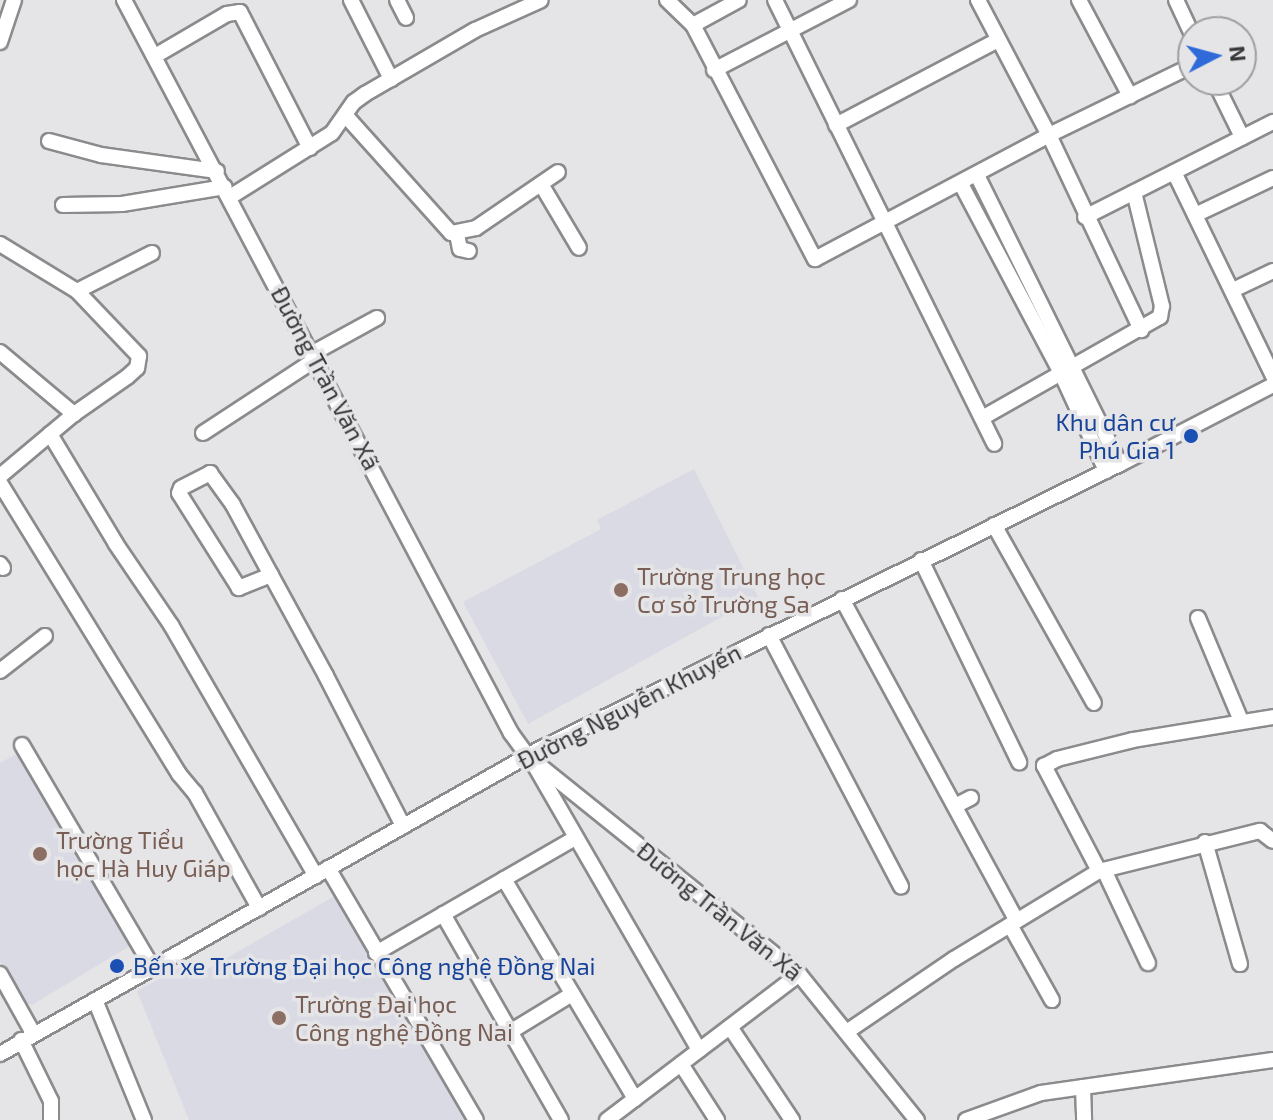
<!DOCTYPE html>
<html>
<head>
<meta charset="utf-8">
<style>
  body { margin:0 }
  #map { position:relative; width:1273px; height:1120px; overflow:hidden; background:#e5e5e8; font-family:"Exo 2",sans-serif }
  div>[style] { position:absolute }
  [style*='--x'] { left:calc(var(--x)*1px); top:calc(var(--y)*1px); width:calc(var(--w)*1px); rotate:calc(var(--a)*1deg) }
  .built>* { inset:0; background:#d9dae4 }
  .roads { filter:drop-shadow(2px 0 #8b8b8e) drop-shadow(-2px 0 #8b8b8e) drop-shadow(0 2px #8b8b8e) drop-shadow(0 -2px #8b8b8e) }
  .minor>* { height:14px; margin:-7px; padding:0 7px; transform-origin:7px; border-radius:7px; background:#fff }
  .dots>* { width:22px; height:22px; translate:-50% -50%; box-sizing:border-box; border:4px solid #e5e5e8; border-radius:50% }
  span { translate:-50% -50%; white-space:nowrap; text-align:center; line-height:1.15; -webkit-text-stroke:7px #e5e5e8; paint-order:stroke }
  .street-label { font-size:24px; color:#373738 }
  .transit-label { font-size:24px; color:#164399 }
  .right { translate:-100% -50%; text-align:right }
  .left { translate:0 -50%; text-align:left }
  .education-label { font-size:24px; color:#785e54 }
  .north { position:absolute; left:1177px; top:16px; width:80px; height:80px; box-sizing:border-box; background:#e5e5e8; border:2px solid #9f9fa2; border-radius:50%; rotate:84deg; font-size:22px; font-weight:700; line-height:32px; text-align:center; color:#373738 }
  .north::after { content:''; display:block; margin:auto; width:28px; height:36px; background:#306ad8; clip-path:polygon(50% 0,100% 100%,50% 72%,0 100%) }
</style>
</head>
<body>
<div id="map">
  <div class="built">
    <div style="clip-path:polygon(694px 469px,758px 597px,528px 724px,463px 602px,601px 529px,597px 520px)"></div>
    <div style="clip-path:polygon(22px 751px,133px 944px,32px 1005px,22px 1002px,0 961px,0 763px)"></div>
    <div style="clip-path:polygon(338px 894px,471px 1120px,189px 1120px,137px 991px,185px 965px,192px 978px)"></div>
  </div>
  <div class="roads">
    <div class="minor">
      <div style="--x:124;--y:0;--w:829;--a:62.17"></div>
      <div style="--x:511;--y:733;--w:41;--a:54"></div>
      <div style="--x:535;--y:766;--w:328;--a:60"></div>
      <div style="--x:351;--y:0;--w:89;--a:63.1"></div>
      <div style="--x:397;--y:0;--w:20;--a:63"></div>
      <div style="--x:667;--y:0;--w:36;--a:44"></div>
      <div style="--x:693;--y:25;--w:264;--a:62.5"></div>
      <div style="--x:815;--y:259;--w:265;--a:-27.9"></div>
      <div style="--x:1049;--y:135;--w:160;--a:-25.9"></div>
      <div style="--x:775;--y:0;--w:495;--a:63.7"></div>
      <div style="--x:978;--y:0;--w:153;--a:62.3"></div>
      <div style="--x:1049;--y:135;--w:216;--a:64.7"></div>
      <div style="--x:1079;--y:0;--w:109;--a:62"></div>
      <div style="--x:1176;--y:0;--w:40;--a:65"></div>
      <div style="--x:693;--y:25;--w:52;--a:-28.5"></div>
      <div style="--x:0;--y:42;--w:44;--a:-71.6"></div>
      <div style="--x:155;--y:56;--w:83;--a:-30.3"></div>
      <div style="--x:227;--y:14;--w:13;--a:-9"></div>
      <div style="--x:240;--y:12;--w:153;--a:62.8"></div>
      <div style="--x:714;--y:70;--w:152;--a:-27.4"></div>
      <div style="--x:1214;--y:80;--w:64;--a:63.8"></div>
      <div style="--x:346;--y:116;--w:157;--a:48.1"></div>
      <div style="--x:451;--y:233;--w:25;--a:-11"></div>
      <div style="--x:476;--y:228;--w:99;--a:-34.3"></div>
      <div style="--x:836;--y:125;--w:183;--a:-27.7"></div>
      <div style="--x:49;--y:141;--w:54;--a:15.1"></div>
      <div style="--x:101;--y:155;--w:117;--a:7.9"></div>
      <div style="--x:1174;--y:172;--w:227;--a:64.1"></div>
      <div style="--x:977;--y:175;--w:322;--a:63.7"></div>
      <div style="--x:541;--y:184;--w:74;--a:59.3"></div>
      <div style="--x:961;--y:184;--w:214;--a:62.1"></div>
      <div style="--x:1061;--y:373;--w:108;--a:65.3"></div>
      <div style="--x:230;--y:197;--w:120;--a:-32.1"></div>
      <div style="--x:332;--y:133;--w:38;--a:-55"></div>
      <div style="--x:354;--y:102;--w:14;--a:-36"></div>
      <div style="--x:365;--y:94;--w:127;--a:-30.2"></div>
      <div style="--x:475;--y:30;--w:72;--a:-24.4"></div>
      <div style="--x:63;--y:205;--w:59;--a:-1"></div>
      <div style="--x:122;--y:204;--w:104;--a:-9.4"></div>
      <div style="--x:1195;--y:215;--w:86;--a:-25.4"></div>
      <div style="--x:1085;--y:217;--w:211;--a:-26.8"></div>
      <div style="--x:457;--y:234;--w:15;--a:79"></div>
      <div style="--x:460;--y:249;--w:9;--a:13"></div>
      <div style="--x:0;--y:244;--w:90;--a:31.4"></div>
      <div style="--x:77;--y:291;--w:90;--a:46.4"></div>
      <div style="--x:139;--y:356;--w:12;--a:99"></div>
      <div style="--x:137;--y:368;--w:13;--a:138"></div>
      <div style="--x:127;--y:377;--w:65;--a:145.1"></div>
      <div style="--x:74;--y:414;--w:97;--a:140"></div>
      <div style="--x:1233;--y:290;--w:44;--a:-25.4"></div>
      <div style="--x:77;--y:291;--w:84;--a:-26.9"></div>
      <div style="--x:0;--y:352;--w:97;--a:40"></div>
      <div style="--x:313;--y:353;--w:73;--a:-28.7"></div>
      <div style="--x:982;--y:418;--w:205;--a:-29.6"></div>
      <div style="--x:1160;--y:317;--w:11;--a:-80"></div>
      <div style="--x:1162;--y:306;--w:117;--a:-103.8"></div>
      <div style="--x:203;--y:433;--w:135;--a:-33.2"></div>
      <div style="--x:50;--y:434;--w:128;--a:59"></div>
      <div style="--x:116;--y:544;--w:98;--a:55.8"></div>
      <div style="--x:171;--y:625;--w:290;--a:60"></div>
      <div style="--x:0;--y:483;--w:342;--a:58.4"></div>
      <div style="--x:179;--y:774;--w:25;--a:50"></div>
      <div style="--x:195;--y:793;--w:132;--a:60.9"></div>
      <div style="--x:994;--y:525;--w:204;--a:60.7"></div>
      <div style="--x:921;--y:560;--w:225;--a:64.1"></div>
      <div style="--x:0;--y:564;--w:5;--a:53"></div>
      <div style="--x:271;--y:575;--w:35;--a:158"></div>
      <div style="--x:239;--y:588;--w:112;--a:-122.3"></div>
      <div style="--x:179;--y:493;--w:5;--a:-68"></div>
      <div style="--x:181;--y:488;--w:33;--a:-27"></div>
      <div style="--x:210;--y:473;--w:39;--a:54"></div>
      <div style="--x:233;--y:505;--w:80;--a:61.5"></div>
      <div style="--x:271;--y:575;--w:115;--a:61.4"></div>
      <div style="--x:326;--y:676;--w:169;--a:62.8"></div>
      <div style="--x:842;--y:599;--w:366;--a:61.5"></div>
      <div style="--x:1198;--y:618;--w:112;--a:67.3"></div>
      <div style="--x:769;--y:635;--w:284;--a:62.3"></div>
      <div style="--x:0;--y:671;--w:57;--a:-37.9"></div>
      <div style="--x:22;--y:745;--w:259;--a:59.6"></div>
      <div style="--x:534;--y:761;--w:340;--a:38.8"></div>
      <div style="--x:799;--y:974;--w:188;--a:51.1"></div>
      <div style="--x:955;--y:806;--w:18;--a:-27"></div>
      <div style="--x:1205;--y:842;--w:127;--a:74"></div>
      <div style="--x:328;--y:868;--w:292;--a:59.6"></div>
      <div style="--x:1104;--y:870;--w:103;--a:64.7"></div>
      <div style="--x:1099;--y:871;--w:119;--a:-117.6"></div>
      <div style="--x:1044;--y:766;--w:15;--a:-28"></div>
      <div style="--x:1057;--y:759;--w:78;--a:-14"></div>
      <div style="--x:1133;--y:740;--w:142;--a:-9.3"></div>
      <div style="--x:504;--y:879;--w:256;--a:59.2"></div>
      <div style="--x:443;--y:914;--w:237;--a:60.2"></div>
      <div style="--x:1010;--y:925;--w:86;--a:60.8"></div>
      <div style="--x:376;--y:953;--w:230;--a:-30"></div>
      <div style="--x:0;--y:974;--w:68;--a:60.8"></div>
      <div style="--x:95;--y:1000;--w:130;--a:67.8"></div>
      <div style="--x:730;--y:1027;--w:112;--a:56.3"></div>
      <div style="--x:848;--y:1031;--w:128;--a:-34.2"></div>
      <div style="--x:954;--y:959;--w:170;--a:-31.3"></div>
      <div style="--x:1099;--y:871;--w:166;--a:-14"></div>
      <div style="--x:1260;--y:831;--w:16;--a:38"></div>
      <div style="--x:510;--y:1032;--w:73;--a:-31.5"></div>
      <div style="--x:21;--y:1040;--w:68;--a:63.8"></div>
      <div style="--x:51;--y:1101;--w:19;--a:90"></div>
      <div style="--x:0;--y:1054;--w:618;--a:-29.47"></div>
      <div style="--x:538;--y:750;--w:648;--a:-26.17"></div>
      <div style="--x:1120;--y:464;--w:172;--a:-27.3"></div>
      <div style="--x:681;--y:1064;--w:67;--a:57.3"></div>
      <div style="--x:1083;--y:1087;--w:33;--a:88"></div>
      <div style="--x:607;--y:1120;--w:241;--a:-37.2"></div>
      <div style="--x:966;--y:1120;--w:80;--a:-19.8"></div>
      <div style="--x:1041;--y:1093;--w:234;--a:-8.1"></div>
    </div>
  </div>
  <div class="dots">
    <div style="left:1191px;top:436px;background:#1a4fb4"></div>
    <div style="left:621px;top:590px;background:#8d6e63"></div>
    <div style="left:40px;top:854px;background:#8d6e63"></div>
    <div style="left:117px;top:966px;background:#1a4fb4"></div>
    <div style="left:279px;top:1018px;background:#8d6e63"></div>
  </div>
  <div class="street-label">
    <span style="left:326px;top:378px;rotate:62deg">Đường Trần Văn Xã</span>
    <span style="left:629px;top:706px;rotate:-27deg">Đường Nguyễn Khuyến</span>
    <span style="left:720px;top:911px;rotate:39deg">Đường Trần Văn Xã</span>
  </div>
  <div class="transit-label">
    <span class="right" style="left:1175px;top:436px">Khu dân cư<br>Phú Gia 1</span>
    <span class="left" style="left:133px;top:966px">Bến xe Trường Đại học Công nghệ Đồng Nai</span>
  </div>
  <div class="education-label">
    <span class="left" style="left:637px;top:590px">Trường Trung học<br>Cơ sở Trường Sa</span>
    <span class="left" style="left:56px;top:854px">Trường Tiểu<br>học Hà Huy Giáp</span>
    <span class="left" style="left:295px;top:1018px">Trường Đại học<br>Công nghệ Đồng Nai</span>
  </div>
  <div class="north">N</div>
</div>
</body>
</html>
